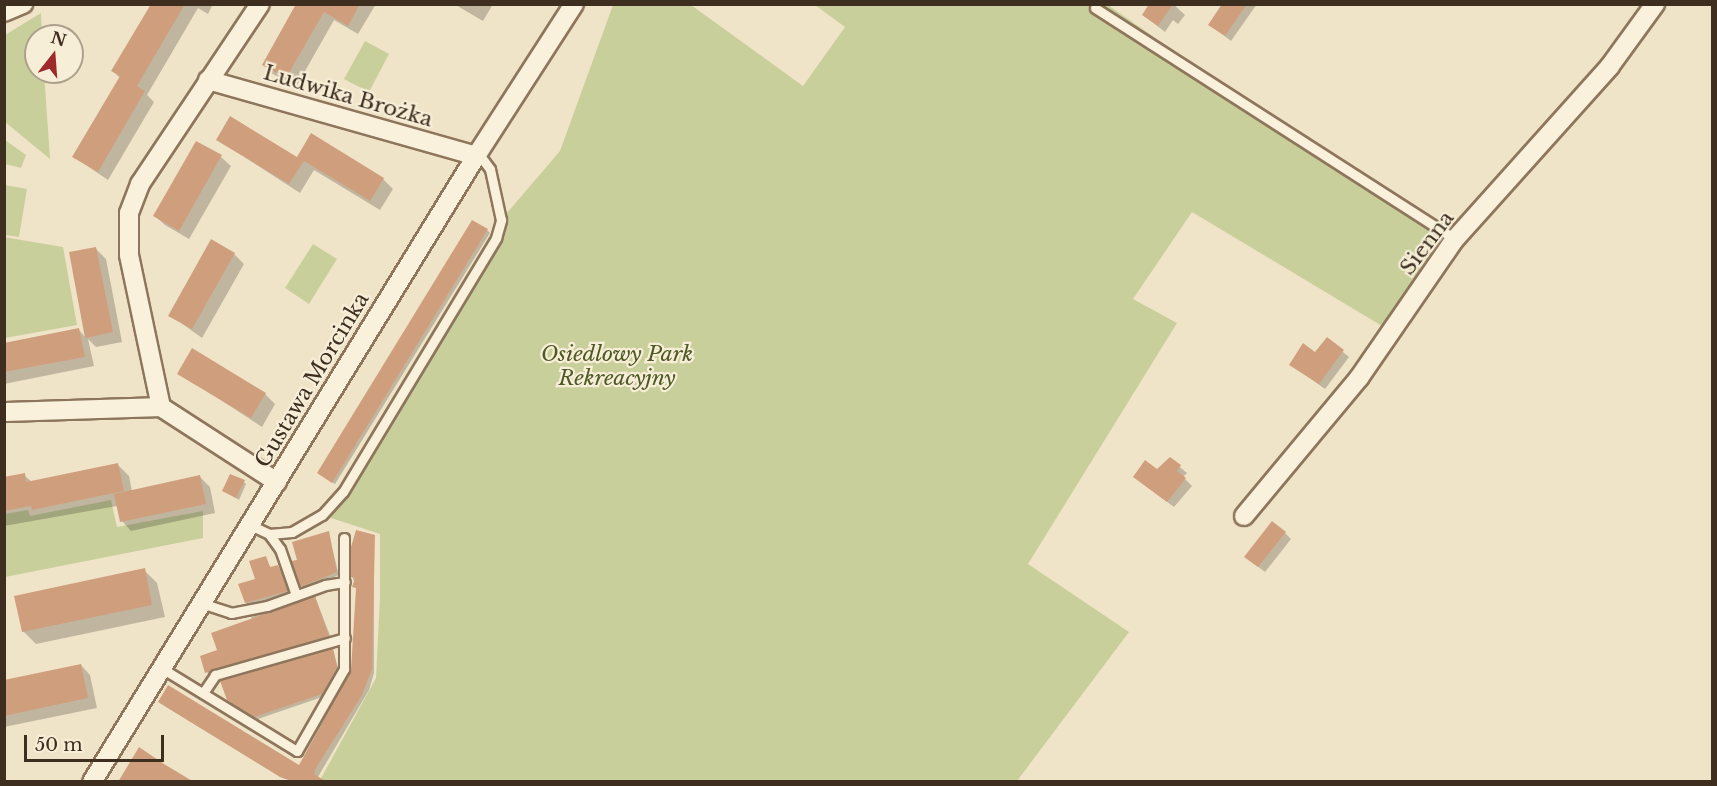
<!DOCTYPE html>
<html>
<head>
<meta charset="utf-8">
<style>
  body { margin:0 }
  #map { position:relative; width:1717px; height:786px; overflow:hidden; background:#f0e4c8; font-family:"Libre Baskerville",serif }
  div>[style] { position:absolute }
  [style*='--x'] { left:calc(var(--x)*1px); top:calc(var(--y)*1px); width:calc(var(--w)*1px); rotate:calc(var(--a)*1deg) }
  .green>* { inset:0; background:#c9cf9b }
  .shadow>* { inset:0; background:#0003 }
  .building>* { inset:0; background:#cf9f7d }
  .roads { filter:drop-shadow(2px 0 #8d765c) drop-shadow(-2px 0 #8d765c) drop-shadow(0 2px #8d765c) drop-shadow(0 -2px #8d765c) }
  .lane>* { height:9px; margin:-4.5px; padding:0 4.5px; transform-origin:4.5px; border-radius:4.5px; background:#faf1dc }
  .street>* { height:18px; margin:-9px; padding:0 9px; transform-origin:9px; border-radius:9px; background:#faf1dc }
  span { translate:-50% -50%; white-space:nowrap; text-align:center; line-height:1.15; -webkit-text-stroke:4.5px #f7eed8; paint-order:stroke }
  .street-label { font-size:21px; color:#3d2e20 }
  .park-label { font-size:21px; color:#4d5a26; font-style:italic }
  .frame { position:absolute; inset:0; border:6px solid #3d2e20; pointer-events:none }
  .north { position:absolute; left:24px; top:24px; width:60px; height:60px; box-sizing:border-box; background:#f7eed8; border:2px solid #ada18e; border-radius:50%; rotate:17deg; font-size:16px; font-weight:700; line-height:24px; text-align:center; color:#3d2e20 }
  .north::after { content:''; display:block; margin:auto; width:21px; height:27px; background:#9e2a2b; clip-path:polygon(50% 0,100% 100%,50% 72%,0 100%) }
  .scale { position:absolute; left:24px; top:735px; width:140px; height:27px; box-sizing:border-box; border:3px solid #3d2e20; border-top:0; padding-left:8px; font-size:18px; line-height:21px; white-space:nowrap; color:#3d2e20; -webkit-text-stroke:4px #f7eed8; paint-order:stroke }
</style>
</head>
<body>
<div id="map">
  <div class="green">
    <div style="clip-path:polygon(613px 5px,691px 5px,803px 86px,845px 27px,815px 5px,1108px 5px,1445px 240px,1382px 326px,1192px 212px,1133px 299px,1177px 323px,1028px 564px,1129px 632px,1017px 781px,319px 782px,376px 678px,380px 598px,380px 534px,322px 515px,343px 492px,501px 220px,560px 151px)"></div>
    <div style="clip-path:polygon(41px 13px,42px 36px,36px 36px,36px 72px,44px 72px,50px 159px,5px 122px,5px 35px)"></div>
    <div style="clip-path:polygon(365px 41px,389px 54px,369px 92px,344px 79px)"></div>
    <div style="clip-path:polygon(5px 140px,26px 155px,21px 168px,5px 164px)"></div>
    <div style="clip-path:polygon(5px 185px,27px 189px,19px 237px,5px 235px)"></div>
    <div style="clip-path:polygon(4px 237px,63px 247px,77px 325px,5px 338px)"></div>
    <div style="clip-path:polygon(313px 244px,337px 259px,309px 304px,285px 288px)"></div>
    <div style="clip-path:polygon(111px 500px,117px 527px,203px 511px,203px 538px,5px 577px,5px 514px,28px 510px,30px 516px)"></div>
  </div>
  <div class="shadow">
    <div style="clip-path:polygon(153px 4px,213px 4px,208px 14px,198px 8px,147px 95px,154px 102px,108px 180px,74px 157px,120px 78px,113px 71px)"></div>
    <div style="clip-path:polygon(330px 4px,376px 4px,358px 34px,334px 20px,296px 87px,273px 74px,264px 64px)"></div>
    <div style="clip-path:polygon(454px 4px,493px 4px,483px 21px)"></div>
    <div style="clip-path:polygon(1151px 4px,1173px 4px,1185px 15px,1178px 24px,1173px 20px,1165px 32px,1143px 15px)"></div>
    <div style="clip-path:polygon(1224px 4px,1257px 4px,1231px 41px,1210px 25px)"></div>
    <div style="clip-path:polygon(218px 140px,383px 179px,393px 189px,380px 210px,314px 170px,300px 193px)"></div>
    <div style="clip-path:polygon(221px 157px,231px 166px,189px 239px,165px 225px,155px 216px)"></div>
    <div style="clip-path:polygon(487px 230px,490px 233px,335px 484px,321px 475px)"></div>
    <div style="clip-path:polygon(96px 249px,106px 259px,122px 342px,96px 347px,88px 339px,94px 366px,4px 384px,4px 344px,79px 330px,86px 338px)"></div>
    <div style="clip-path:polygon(234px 254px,244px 264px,202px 338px,170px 315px)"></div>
    <div style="clip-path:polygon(1327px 339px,1349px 357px,1325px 389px,1291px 365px,1316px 354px)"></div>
    <div style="clip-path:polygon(179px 373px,265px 394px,275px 404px,262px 427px)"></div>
    <div style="clip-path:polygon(1170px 459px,1187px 473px,1183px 477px,1192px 486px,1174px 507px,1142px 483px)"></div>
    <div style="clip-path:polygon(118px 465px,129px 476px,132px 491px,200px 477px,210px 487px,215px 513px,131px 531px,122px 521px,117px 506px,4px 526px,4px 479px,24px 475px,32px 482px)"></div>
    <div style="clip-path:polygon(244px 482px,246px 484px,239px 500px,224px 491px)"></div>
    <div style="clip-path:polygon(328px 533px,339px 575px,304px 589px,302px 586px)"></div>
    <div style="clip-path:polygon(1285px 533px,1291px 539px,1265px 572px,1253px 563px)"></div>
    <div style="clip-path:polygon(374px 537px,374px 673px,369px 690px,315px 782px,285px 779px,163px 705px,300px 767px,352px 670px,357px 589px,352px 576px)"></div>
    <div style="clip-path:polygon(265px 558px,271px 568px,281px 569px,289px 594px,249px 605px,246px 603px)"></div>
    <div style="clip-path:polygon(144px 570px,157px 583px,165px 617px,36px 644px,23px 631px)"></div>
    <div style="clip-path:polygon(315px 597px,331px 638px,210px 675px,207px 672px,219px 651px,253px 621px,251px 617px)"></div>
    <div style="clip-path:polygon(333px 650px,339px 671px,325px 696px,258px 719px,231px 703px)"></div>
    <div style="clip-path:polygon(81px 665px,90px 675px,97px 708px,4px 727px,4px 681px)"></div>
  </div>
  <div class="building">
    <div style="clip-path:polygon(151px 4px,185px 4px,137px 86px,145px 91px,98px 172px,72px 157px,120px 76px,111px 71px)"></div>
    <div style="clip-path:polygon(296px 4px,360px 4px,348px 26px,324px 12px,286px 78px,262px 65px)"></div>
    <div style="clip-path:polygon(1149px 4px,1173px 4px,1158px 26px,1142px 15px)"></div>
    <div style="clip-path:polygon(1222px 4px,1247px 4px,1225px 36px,1208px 25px)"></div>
    <div style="clip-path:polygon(230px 116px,297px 157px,311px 133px,384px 178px,370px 201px,304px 161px,289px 184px,216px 140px)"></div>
    <div style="clip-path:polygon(196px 141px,222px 155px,179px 231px,153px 216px)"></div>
    <div style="clip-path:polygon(472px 220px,488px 229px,332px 483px,317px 473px)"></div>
    <div style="clip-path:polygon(211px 239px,235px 253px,192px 329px,168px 316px)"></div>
    <div style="clip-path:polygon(96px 247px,113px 332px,85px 338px,69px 252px)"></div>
    <div style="clip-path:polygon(79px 328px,85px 357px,4px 372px,4px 343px)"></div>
    <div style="clip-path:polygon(1327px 337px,1344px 350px,1319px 384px,1289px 365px,1303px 343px,1315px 352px)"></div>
    <div style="clip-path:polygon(192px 348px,266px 393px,251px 418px,177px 374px)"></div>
    <div style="clip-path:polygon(1170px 457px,1181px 465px,1177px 471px,1186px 478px,1167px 502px,1133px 477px,1145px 460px,1157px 469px)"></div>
    <div style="clip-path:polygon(118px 463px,124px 491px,32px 510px,31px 506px,4px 511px,4px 477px,25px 473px,26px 482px)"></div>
    <div style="clip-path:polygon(230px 474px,245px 480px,236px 498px,222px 491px)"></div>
    <div style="clip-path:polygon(200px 475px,206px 504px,120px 522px,114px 494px)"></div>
    <div style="clip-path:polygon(1272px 521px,1286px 532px,1258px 567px,1244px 557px)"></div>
    <div style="clip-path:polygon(356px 530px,375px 535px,372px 669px,362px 695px,316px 768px,314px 774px,327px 782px,295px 782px,280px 777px,158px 702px,168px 685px,299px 765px,351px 670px,356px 588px,352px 587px,355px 578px,351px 577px,351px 547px)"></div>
    <div style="clip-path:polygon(329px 531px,337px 572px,300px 587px,291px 561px,297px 560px,292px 542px)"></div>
    <div style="clip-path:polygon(266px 556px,270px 567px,278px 565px,288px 591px,245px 603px,238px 584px,255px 579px,249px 561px)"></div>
    <div style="clip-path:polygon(145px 568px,152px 605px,22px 632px,14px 596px)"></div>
    <div style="clip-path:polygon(315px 596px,329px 636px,205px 673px,200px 656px,217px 650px,211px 633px)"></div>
    <div style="clip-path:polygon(333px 648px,337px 667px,322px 694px,254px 717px,227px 700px,220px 681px)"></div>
    <div style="clip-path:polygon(81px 664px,88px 698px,4px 716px,4px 680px)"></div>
    <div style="clip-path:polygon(139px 747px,164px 764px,194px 782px,118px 782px)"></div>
  </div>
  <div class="roads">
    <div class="lane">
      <div style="--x:1095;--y:8;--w:428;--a:32.7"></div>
      <div style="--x:250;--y:525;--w:21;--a:25"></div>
      <div style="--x:269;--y:534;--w:23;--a:-5"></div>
      <div style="--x:292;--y:532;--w:34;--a:-30"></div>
      <div style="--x:322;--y:515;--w:31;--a:-48"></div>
      <div style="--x:343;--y:492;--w:297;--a:-58.9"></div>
      <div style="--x:496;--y:238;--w:19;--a:-74"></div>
      <div style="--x:501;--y:220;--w:52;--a:-102.2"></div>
      <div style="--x:490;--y:169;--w:20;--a:-127"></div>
      <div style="--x:269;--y:534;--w:19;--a:54"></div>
      <div style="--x:280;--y:549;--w:49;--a:70.8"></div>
      <div style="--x:201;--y:603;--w:32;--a:18"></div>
      <div style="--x:231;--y:613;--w:37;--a:-11"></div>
      <div style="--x:267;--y:606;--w:62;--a:-19.9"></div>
      <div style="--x:325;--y:585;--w:20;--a:-9"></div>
      <div style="--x:163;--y:669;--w:157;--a:31.5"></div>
      <div style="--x:297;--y:751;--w:95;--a:-60.2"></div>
      <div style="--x:344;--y:669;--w:131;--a:-90"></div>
      <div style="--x:203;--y:693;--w:22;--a:-56"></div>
      <div style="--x:215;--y:675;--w:135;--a:-15.9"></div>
    </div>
    <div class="street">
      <div style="--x:4;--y:12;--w:21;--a:-23"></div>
      <div style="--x:208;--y:80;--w:279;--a:15.8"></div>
      <div style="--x:161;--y:407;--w:155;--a:-101.9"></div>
      <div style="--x:129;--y:255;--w:42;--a:-90"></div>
      <div style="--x:129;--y:213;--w:31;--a:-69"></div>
      <div style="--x:140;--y:184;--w:216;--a:-56.3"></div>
      <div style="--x:161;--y:407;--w:138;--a:32.9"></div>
      <div style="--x:4;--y:412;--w:157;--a:-1.8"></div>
      <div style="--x:1244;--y:516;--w:180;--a:-50.2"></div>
      <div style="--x:1359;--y:378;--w:169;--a:-55.4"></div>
      <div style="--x:1455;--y:239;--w:232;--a:-48.1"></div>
      <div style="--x:1610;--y:66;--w:77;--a:-54"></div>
      <div style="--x:92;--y:782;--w:734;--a:-58.47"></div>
      <div style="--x:476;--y:156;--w:181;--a:-57.2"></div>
    </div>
  </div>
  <div class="street-label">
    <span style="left:348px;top:96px;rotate:16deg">Ludwika Brożka</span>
    <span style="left:1427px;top:243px;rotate:-53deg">Sienna</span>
    <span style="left:312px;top:380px;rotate:-59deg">Gustawa Morcinka</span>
  </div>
  <div class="park-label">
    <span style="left:617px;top:366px">Osiedlowy Park<br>Rekreacyjny</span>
  </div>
  <div class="frame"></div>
  <div class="north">N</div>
  <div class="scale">50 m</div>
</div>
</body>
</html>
